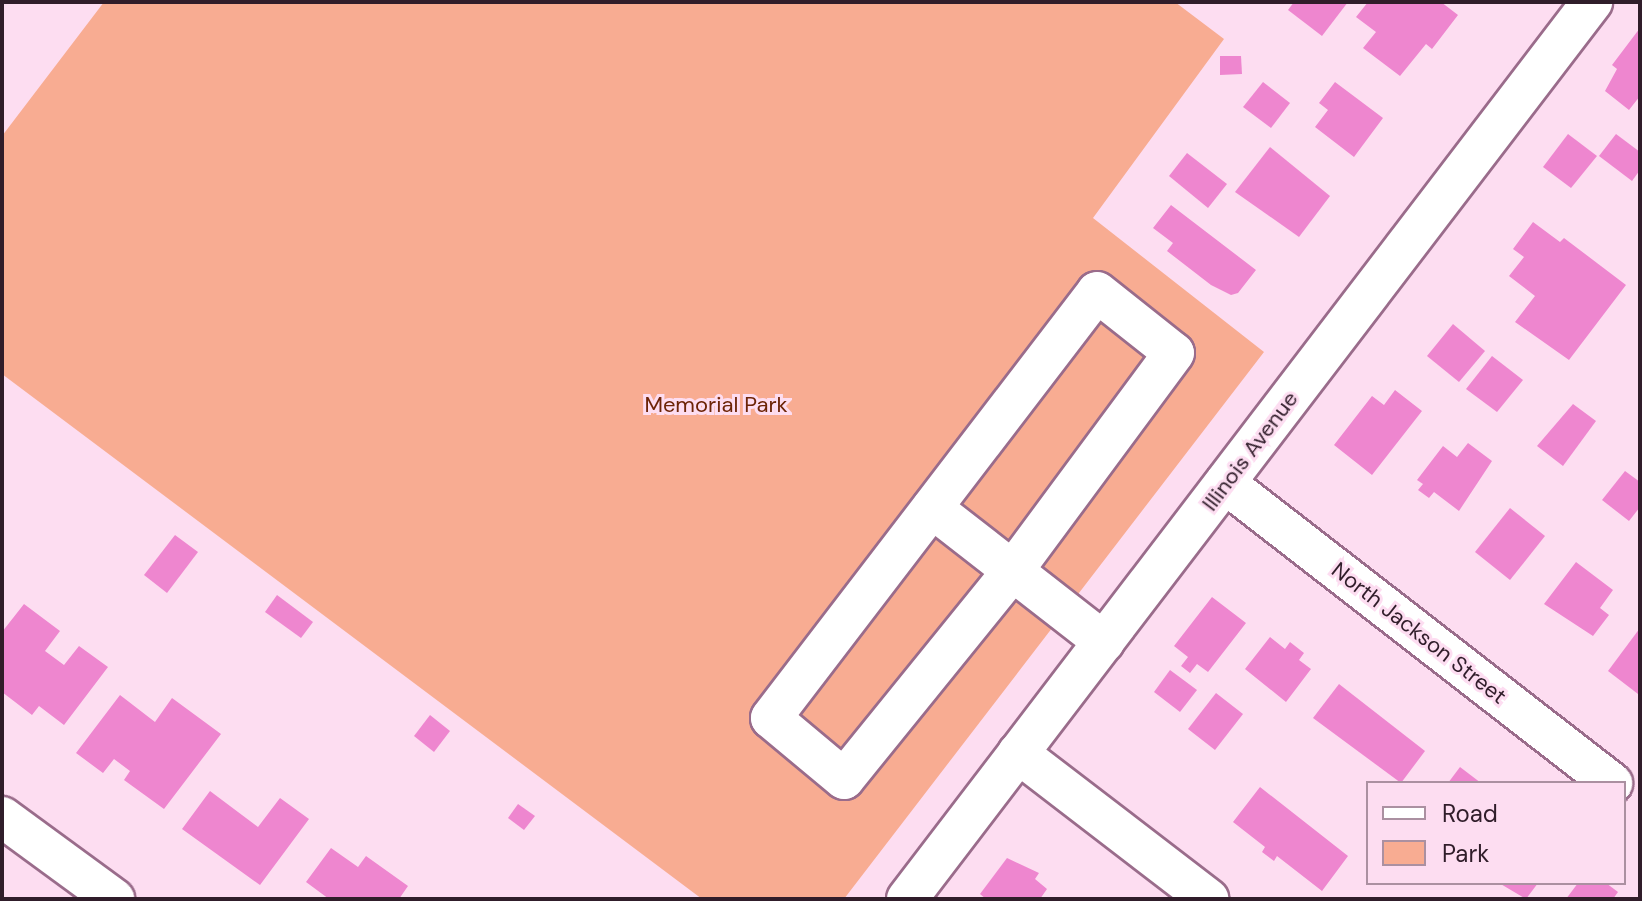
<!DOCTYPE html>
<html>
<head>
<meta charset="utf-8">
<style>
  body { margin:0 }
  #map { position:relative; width:1642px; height:901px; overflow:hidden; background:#fdddf1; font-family:"DM Sans",sans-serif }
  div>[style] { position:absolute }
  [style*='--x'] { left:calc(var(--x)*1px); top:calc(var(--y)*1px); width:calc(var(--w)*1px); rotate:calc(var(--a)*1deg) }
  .green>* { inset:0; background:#f8ac92 }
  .building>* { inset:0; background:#ee86cf }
  .roads { filter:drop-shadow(2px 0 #9a6c8b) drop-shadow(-2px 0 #9a6c8b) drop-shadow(0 2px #9a6c8b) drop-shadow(0 -2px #9a6c8b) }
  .minor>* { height:40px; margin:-20px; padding:0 20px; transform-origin:20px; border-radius:20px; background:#fff }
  span { translate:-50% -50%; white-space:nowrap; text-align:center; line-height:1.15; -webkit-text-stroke:6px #fdddf1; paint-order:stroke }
  .park-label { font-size:22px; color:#6d2407 }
  .street-label { font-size:22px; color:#301d2a }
  .frame { position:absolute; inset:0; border:4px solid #301d2a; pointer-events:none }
  .legend { position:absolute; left:1366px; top:781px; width:260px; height:104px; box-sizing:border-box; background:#fdddf1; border:2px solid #ab90a1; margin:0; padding:10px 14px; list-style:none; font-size:24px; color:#301d2a }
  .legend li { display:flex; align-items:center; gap:16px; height:40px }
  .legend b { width:40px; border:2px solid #ab90a1 }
</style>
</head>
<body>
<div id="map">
  <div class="green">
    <div style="clip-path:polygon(104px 2px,1175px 2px,1224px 39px,1093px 218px,1264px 352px,844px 899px,702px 899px,2px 374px,2px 136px)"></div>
  </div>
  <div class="building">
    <div style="clip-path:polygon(1294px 2px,1348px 2px,1322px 36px,1288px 10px)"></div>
    <div style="clip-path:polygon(1368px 2px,1441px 2px,1458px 15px,1432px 49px,1426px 44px,1400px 76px,1363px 48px,1376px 32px,1356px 17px)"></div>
    <div style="clip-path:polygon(1640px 28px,1640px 96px,1629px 110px,1605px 91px,1617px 69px,1612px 65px)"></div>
    <div style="clip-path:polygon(1220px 56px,1241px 56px,1242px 74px,1220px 75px)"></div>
    <div style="clip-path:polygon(1263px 82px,1290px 103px,1271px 128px,1243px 107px)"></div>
    <div style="clip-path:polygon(1335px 82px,1383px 118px,1354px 157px,1315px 127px,1328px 110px,1319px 103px)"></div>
    <div style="clip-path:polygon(1568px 134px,1597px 156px,1571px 188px,1543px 167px)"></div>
    <div style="clip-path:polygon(1616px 134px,1640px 152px,1640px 170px,1632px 181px,1599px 156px)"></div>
    <div style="clip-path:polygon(1270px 147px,1330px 196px,1299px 237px,1235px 192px)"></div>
    <div style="clip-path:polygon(1187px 153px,1227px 184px,1208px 208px,1169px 176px)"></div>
    <div style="clip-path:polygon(1171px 205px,1256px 270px,1238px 293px,1231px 295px,1211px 285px,1167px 251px,1173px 243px,1153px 228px)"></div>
    <div style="clip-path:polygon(1533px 222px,1560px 242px,1564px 238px,1626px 285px,1569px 360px,1515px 322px,1535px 296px,1509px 276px,1524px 257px,1513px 249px)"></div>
    <div style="clip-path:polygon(1453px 324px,1485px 351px,1459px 382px,1427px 356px)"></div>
    <div style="clip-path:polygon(1492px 356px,1523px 380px,1497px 412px,1466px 389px)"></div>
    <div style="clip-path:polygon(1395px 390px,1422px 411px,1372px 475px,1334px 445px,1372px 396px,1384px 405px)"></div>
    <div style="clip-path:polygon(1573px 404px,1596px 421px,1563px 466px,1537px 446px)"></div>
    <div style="clip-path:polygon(1468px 443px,1492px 461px,1459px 511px,1434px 492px,1429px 498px,1418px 490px,1423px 484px,1417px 480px,1443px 446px,1457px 457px)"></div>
    <div style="clip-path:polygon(1625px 471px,1640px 482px,1640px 507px,1629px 521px,1602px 500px)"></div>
    <div style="clip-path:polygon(1510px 508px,1545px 536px,1510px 580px,1475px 552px)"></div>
    <div style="clip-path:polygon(175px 535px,198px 552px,167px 593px,144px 575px)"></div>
    <div style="clip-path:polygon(1576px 562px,1613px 590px,1600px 608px,1609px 615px,1593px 636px,1544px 604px)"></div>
    <div style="clip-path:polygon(277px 595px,313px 622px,301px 638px,265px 612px)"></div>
    <div style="clip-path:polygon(1212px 597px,1246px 623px,1208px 672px,1197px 664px,1190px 673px,1181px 666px,1188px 657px,1174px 646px)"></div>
    <div style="clip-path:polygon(24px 604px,60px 631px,45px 651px,64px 665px,79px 646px,108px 667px,64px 725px,39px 706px,32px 715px,2px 692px,2px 632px)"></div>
    <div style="clip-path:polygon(1640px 628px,1640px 691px,1638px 694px,1608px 671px)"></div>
    <div style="clip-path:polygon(1270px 637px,1285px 649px,1290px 642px,1304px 653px,1299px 660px,1311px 669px,1286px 702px,1245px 669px)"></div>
    <div style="clip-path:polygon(1170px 670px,1197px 690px,1180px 712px,1154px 692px)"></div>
    <div style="clip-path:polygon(1339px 684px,1425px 751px,1401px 783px,1313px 718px)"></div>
    <div style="clip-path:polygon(1216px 693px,1243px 714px,1215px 750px,1188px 729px)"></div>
    <div style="clip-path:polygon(120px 695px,155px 722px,172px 698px,221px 734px,164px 809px,124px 780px,130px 771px,114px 759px,103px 773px,76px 753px)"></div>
    <div style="clip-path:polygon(430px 715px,450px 731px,434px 752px,414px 736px)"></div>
    <div style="clip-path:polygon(1460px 767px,1481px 783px,1448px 783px)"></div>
    <div style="clip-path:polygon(1260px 787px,1348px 856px,1322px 891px,1277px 856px,1274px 861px,1262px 852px,1265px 847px,1233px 822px)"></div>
    <div style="clip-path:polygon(210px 791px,258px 827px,280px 798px,309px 819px,260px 885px,182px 829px)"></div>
    <div style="clip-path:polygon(518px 804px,535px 816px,524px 830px,508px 818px)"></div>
    <div style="clip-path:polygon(331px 848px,358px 867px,366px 856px,408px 886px,399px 899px,329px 899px,306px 882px)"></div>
    <div style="clip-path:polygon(1007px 858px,1039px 873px,1035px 879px,1047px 889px,1040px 899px,986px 899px,980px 894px)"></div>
    <div style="clip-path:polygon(1499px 883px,1538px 883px,1526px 899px)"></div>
    <div style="clip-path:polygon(1578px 883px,1606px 883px,1618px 892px,1613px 899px,1566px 899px)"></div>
  </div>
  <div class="roads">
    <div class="minor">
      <div style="--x:1097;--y:292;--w:98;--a:38.4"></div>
      <div style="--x:1174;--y:353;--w:269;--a:126.5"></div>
      <div style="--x:1014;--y:569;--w:270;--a:129"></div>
      <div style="--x:844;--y:779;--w:95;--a:-140.1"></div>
      <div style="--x:771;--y:718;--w:536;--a:-52.57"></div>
      <div style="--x:1225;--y:483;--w:490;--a:37.8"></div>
      <div style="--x:932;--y:508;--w:218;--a:37.9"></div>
      <div style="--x:1018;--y:753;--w:240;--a:37.5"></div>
      <div style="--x:2;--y:817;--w:139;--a:36.2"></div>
      <div style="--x:907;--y:899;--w:1129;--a:-52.63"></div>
    </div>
  </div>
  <div class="park-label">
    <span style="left:716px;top:405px">Memorial Park</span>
  </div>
  <div class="street-label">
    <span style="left:1250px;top:451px;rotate:-53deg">Illinois Avenue</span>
    <span style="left:1419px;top:633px;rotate:38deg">North Jackson Street</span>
  </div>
  <div class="frame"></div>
  <ul class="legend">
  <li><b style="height:10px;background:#fff"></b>Road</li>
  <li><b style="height:22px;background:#f8ac92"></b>Park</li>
  </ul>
</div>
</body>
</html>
